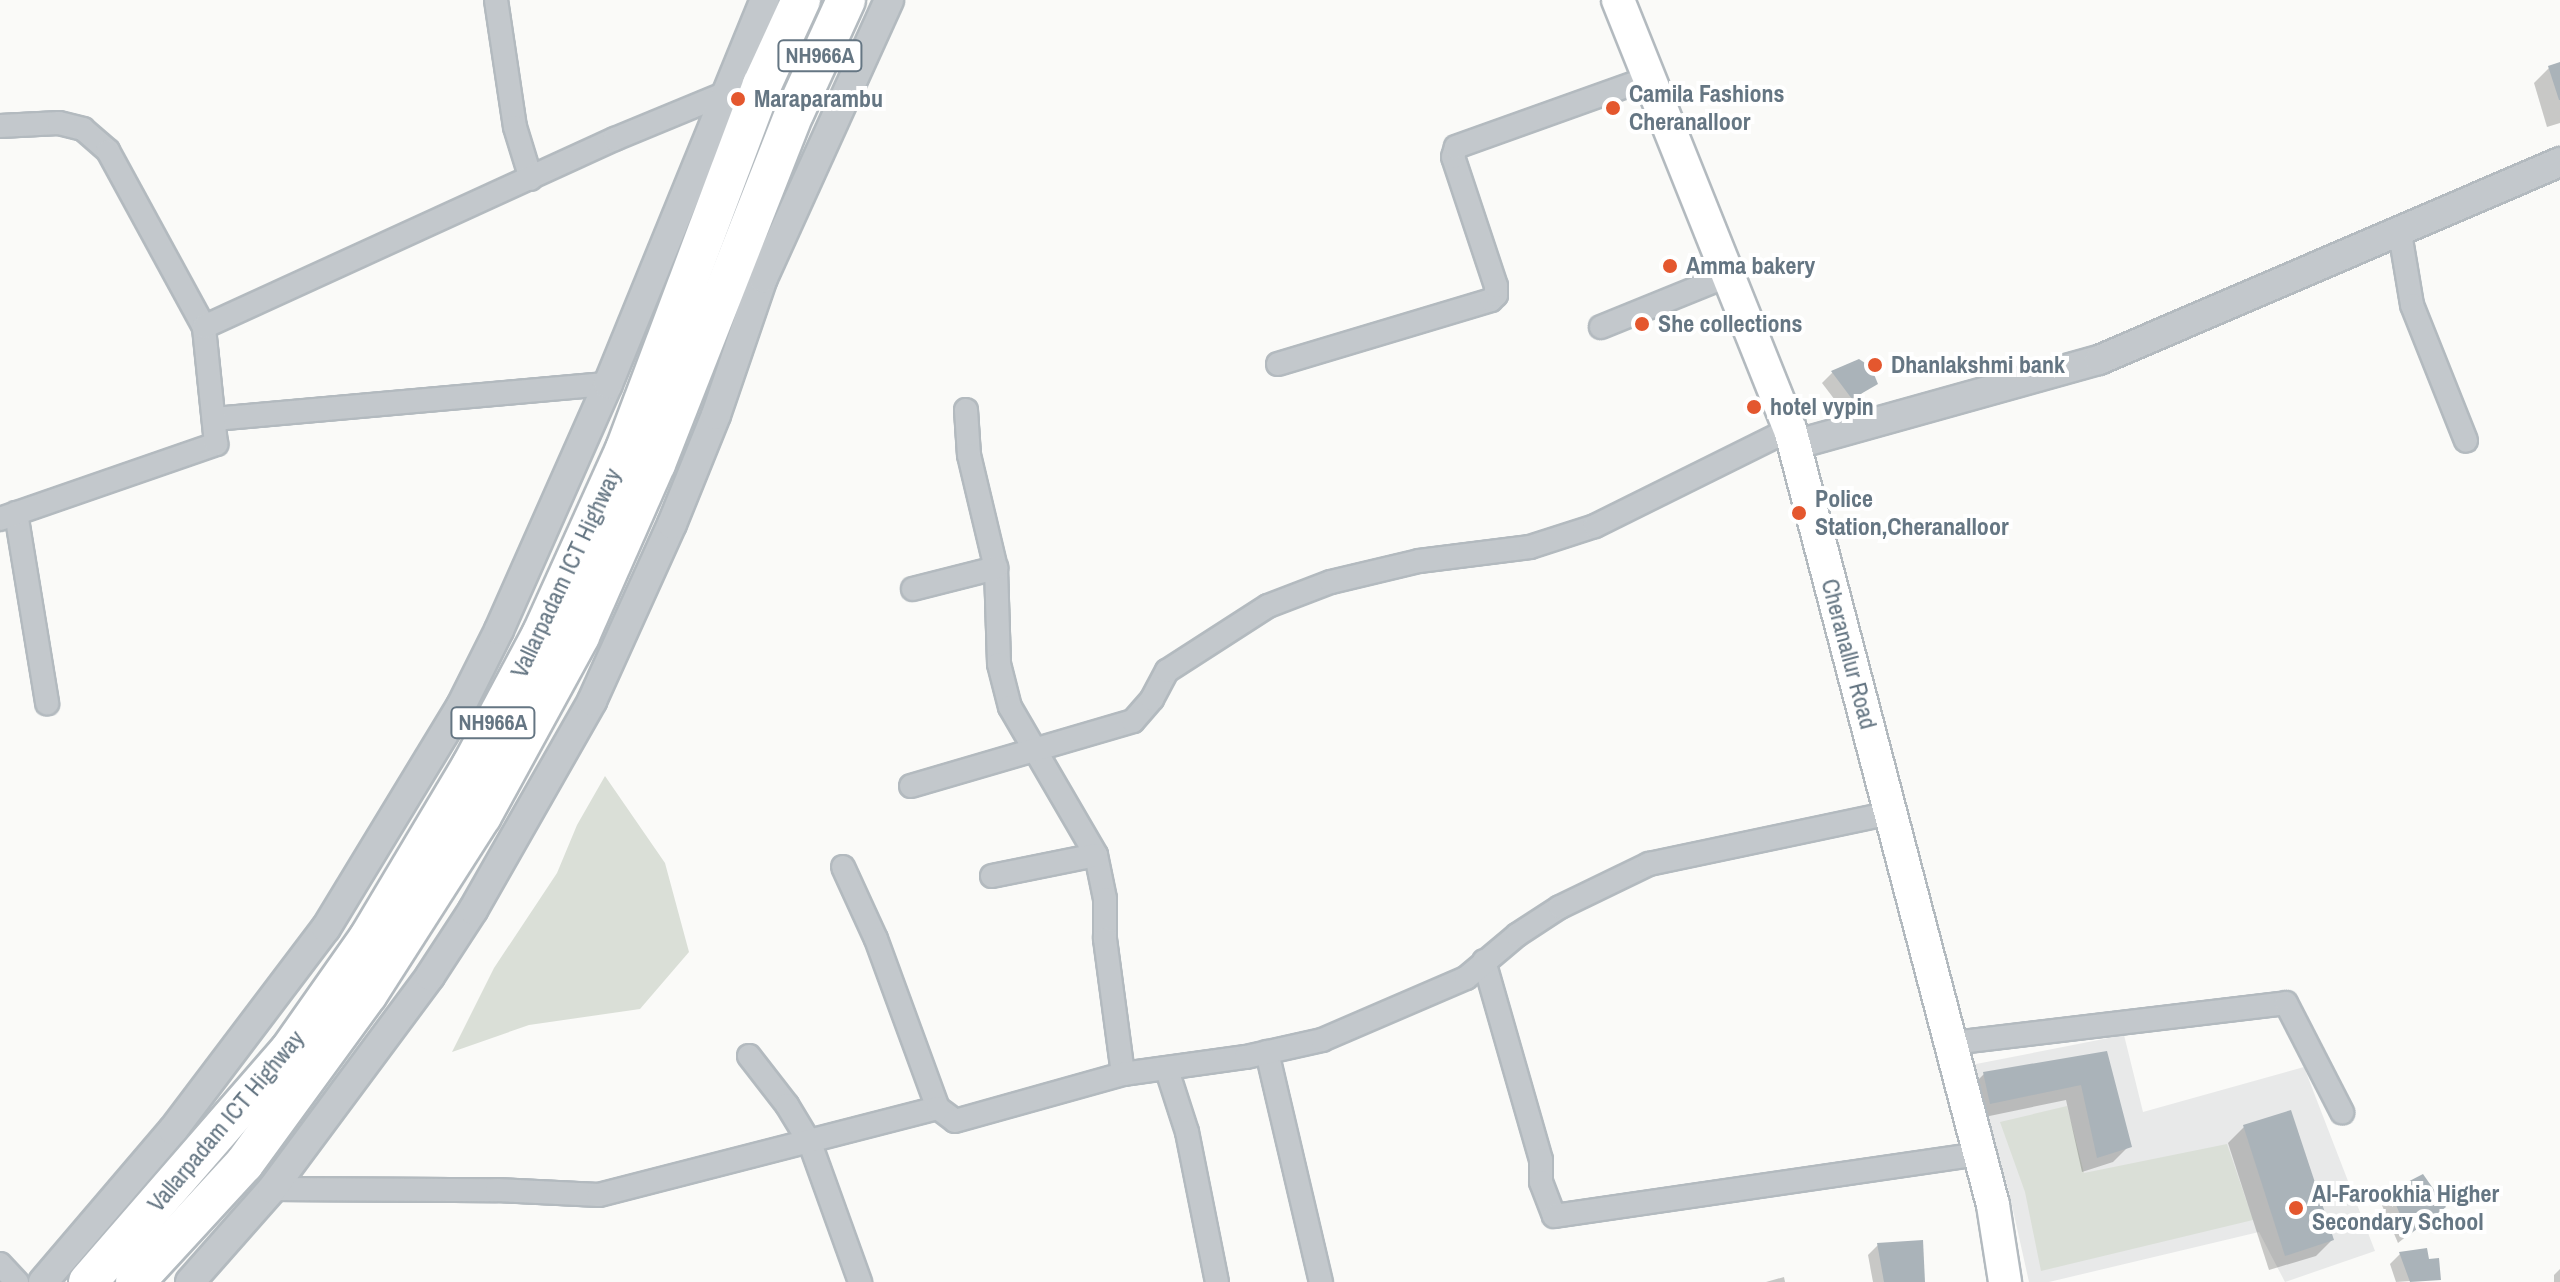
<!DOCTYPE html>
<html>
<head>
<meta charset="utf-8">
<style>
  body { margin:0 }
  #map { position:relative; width:2560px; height:1282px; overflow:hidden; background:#fafaf8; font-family:"Archivo Narrow",sans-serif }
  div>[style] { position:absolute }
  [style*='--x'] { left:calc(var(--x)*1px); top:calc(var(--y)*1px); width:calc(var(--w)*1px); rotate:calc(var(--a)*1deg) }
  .built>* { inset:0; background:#e8e9e9 }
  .green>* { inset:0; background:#dadfd7 }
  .shadow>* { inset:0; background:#0003 }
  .building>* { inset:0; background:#aab3b9 }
  .roads { filter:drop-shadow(2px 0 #b3babf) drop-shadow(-2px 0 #b3babf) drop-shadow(0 2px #b3babf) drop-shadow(0 -2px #b3babf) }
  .minor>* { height:22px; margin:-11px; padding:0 11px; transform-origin:11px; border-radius:11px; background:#c3c8cc }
  .tertiary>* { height:28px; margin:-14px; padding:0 14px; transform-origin:14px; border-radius:14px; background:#c3c8cc }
  .secondary>* { height:32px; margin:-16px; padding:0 16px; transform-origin:16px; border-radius:16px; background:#fff }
  .trunk>* { height:38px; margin:-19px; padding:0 19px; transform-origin:19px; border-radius:19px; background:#fff }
  .dots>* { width:22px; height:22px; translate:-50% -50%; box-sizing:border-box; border:4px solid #fff; border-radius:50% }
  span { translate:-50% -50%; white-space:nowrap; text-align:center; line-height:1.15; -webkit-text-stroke:8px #fff; paint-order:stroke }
  .shield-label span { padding:2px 6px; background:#fff; border:2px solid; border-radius:6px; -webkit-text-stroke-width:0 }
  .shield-label { font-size:22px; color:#657683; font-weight:700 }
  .poi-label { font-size:24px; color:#657683; font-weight:700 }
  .left { translate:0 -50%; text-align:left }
  .street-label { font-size:24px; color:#657683 }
</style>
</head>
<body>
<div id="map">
  <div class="built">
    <div style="clip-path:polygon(2124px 1035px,2143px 1112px,2304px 1067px,2375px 1251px,2285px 1282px,2259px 1232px,2049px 1282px,2029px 1282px,2009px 1192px,1971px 1065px)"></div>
  </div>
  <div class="green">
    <div style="clip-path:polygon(605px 776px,665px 863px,689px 952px,640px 1009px,529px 1025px,452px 1052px,494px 968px,557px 873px,577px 825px)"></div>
    <div style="clip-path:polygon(2067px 1106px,2084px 1173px,2227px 1144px,2253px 1220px,2041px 1271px,2025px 1192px,2000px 1122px)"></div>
  </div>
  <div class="shadow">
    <div style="clip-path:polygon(2560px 64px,2560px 123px,2547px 127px,2534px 83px,2550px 67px)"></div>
    <div style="clip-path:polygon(1833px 372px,1876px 383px,1841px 408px,1822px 383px)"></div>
    <div style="clip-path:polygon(2106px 1054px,2129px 1146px,2113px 1162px,2082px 1172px,2066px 1100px,1975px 1119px,1968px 1090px,1984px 1074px)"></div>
    <div style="clip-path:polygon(2244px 1127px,2332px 1240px,2316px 1256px,2269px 1270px,2228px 1143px)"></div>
    <div style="clip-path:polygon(2391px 1193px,2443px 1207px,2398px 1243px,2381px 1203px)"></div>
    <div style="clip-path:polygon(1878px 1245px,1923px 1282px,1873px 1282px,1868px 1255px)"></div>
    <div style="clip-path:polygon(2400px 1254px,2427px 1261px,2439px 1279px,2396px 1282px,2390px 1264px)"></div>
    <div style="clip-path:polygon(2560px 1269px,2560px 1282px,2554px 1282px,2554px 1275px)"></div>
    <div style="clip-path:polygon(1784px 1277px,1785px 1282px,1766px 1282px)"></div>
  </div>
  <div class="building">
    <div style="clip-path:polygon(2560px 62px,2560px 100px,2559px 100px,2548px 66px)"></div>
    <div style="clip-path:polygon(1859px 359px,1871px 367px,1878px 384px,1852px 399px,1831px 371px)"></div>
    <div style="clip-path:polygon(2107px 1051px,2132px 1147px,2097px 1158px,2081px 1085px,1990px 1104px,1983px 1072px)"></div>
    <div style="clip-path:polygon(2291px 1110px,2334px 1240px,2285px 1256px,2243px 1125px)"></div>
    <div style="clip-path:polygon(2423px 1174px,2446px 1207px,2409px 1235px,2390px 1191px)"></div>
    <div style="clip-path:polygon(1923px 1240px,1925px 1282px,1884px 1282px,1877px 1243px)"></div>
    <div style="clip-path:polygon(2427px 1248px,2429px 1259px,2439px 1258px,2441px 1280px,2410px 1282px,2399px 1252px)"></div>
  </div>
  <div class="roads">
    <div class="minor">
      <div style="--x:496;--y:0;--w:128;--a:81.5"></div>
      <div style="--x:515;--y:127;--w:54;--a:72.9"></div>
      <div style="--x:0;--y:126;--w:59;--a:-2.9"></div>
      <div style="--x:59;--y:123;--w:25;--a:14"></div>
      <div style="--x:83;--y:129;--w:33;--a:41"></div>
      <div style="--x:108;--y:151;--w:200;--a:61.4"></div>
      <div style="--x:2400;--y:233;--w:73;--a:80.5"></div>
      <div style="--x:2412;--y:305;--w:146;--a:68.3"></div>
      <div style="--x:1601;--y:327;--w:138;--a:-22.1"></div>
      <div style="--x:1278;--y:364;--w:222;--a:-16.7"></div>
      <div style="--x:1491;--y:300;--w:7;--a:-45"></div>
      <div style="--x:1496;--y:295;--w:9;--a:-90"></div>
      <div style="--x:1496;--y:286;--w:136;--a:-108.4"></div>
      <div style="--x:1453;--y:157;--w:10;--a:-73"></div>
      <div style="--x:1456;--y:147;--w:207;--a:-19.7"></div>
      <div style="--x:966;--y:410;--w:45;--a:86.2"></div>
      <div style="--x:969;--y:455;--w:116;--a:76.6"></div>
      <div style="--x:996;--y:568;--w:96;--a:88.2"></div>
      <div style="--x:999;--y:664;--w:44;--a:75.7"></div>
      <div style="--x:1010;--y:707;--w:171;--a:59.8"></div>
      <div style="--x:1096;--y:855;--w:45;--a:78.4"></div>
      <div style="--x:1105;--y:899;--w:40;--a:90"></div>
      <div style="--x:1105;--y:939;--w:136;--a:82.4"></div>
      <div style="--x:214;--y:419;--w:396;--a:-5.1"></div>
      <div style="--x:16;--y:513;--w:193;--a:80.7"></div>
      <div style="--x:0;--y:519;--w:229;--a:-19.1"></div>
      <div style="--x:216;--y:444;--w:118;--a:-95.9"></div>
      <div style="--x:204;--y:327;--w:452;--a:-24.6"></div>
      <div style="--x:615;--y:139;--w:120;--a:-22.5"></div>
      <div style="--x:913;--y:589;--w:86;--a:-14.2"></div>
      <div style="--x:911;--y:786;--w:231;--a:-16.3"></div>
      <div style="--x:1133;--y:721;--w:29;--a:-49"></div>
      <div style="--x:1152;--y:699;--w:32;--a:-62"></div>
      <div style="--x:1167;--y:671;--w:120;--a:-32.8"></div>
      <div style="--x:1268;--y:606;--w:67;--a:-20.9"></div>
      <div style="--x:1331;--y:582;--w:90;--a:-13.4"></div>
      <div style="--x:1419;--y:561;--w:112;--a:-7.2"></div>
      <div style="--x:1530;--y:547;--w:68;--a:-17.9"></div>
      <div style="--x:1595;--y:526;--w:218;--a:-26.4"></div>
      <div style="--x:843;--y:867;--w:79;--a:65.4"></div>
      <div style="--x:876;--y:939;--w:180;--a:69.9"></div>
      <div style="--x:992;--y:876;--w:106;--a:-11.4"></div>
      <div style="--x:1484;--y:961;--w:207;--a:74"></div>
      <div style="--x:1541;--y:1160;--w:22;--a:90"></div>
      <div style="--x:1541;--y:1182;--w:36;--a:69"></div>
      <div style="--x:1554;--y:1216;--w:430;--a:-8.3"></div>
      <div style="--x:1952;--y:1043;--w:336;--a:-6.8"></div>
      <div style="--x:2286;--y:1003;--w:123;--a:62.8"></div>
      <div style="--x:1267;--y:1052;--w:236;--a:76.8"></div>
      <div style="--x:749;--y:1056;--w:62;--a:52.2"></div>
      <div style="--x:787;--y:1105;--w:44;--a:58.8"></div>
      <div style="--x:810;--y:1143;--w:148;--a:70.2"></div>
      <div style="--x:1167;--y:1070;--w:65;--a:72.1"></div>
      <div style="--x:1187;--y:1132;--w:153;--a:78.7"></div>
      <div style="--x:272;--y:1189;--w:225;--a:0.3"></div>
      <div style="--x:497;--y:1190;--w:102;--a:2.8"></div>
      <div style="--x:599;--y:1195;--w:350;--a:-14.4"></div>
      <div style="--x:938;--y:1108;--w:21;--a:37"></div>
      <div style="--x:955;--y:1121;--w:174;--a:-15.6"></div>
      <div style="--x:1123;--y:1074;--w:124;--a:-7.9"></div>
      <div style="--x:1246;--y:1057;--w:78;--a:-12.6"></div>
      <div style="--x:1322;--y:1040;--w:157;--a:-23.3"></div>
      <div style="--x:1466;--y:978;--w:67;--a:-40.1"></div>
      <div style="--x:1517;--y:935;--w:51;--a:-33.1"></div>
      <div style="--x:1560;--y:907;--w:99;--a:-25.8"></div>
      <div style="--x:1649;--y:864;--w:247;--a:-11.9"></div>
      <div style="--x:0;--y:1264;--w:25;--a:47"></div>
    </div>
    <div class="tertiary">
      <div style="--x:1794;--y:445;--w:317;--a:-15.6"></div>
      <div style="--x:2099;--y:360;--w:502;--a:-23.24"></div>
      <div style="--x:43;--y:1282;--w:200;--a:-49.5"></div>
      <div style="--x:173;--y:1130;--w:253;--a:-52.9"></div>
      <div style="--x:326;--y:928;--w:260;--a:-58.7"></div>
      <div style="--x:461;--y:706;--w:85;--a:-63.4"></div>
      <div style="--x:499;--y:630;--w:269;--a:-66.1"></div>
      <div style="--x:608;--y:384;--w:415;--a:-67.8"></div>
      <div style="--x:190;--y:1282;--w:124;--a:-48.6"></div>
      <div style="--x:272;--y:1189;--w:265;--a:-53.4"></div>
      <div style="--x:430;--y:976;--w:79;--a:-56.9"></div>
      <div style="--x:473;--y:910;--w:241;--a:-60.3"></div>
      <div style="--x:592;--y:701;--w:194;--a:-65.7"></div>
      <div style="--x:672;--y:524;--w:118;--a:-68"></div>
      <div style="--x:716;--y:415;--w:145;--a:-71.1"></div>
      <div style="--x:763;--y:278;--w:305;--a:-65.6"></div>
    </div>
    <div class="secondary">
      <div style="--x:1618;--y:0;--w:462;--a:68.2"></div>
      <div style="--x:1790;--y:429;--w:802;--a:75.34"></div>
      <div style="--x:1993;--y:1205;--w:78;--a:81.1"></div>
    </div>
    <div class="trunk">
      <div style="--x:88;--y:1282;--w:306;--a:-49"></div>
      <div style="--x:289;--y:1051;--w:139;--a:-54.9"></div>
      <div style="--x:369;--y:937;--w:199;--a:-59.2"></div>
      <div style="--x:471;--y:766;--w:149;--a:-61.9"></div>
      <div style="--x:541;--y:635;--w:204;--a:-65.7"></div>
      <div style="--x:625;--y:449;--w:389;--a:-69.4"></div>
      <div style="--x:762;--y:85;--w:94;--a:-65.4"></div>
      <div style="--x:135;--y:1282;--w:161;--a:-47.3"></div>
      <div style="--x:244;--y:1164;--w:210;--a:-53.9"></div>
      <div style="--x:368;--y:994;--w:211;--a:-57.4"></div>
      <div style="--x:482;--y:816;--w:205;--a:-61.4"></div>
      <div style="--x:580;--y:636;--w:188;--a:-66.2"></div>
      <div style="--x:656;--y:464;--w:378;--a:-68.5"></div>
      <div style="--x:795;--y:112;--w:123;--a:-65.5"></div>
    </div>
  </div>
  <div class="dots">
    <div style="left:738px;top:99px;background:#e4572e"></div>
    <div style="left:1613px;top:108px;background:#e4572e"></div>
    <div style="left:1670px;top:266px;background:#e4572e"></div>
    <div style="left:1642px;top:324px;background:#e4572e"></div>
    <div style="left:1875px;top:365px;background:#e4572e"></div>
    <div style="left:1754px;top:407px;background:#e4572e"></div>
    <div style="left:1799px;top:513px;background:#e4572e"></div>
    <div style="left:2296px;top:1208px;background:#e4572e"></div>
  </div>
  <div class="shield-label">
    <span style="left:820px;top:56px">NH966A</span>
    <span style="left:493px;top:723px">NH966A</span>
  </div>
  <div class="poi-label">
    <span class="left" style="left:1629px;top:108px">Camila Fashions<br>Cheranalloor</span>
    <span class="left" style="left:754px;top:99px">Maraparambu</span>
    <span class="left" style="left:1686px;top:266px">Amma bakery</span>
    <span class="left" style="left:1658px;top:324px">She collections</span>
    <span class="left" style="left:1891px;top:365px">Dhanlakshmi bank</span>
    <span class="left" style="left:1770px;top:407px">hotel vypin</span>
    <span class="left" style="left:1815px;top:513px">Police<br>Station,Cheranalloor</span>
    <span class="left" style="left:2312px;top:1208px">Al-Farookhia Higher<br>Secondary School</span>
  </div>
  <div class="street-label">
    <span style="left:566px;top:573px;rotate:-65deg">Vallarpadam ICT Highway</span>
    <span style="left:1849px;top:654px;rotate:75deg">Cheranallur Road</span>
    <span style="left:226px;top:1121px;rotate:-50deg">Vallarpadam ICT Highway</span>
  </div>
</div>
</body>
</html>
